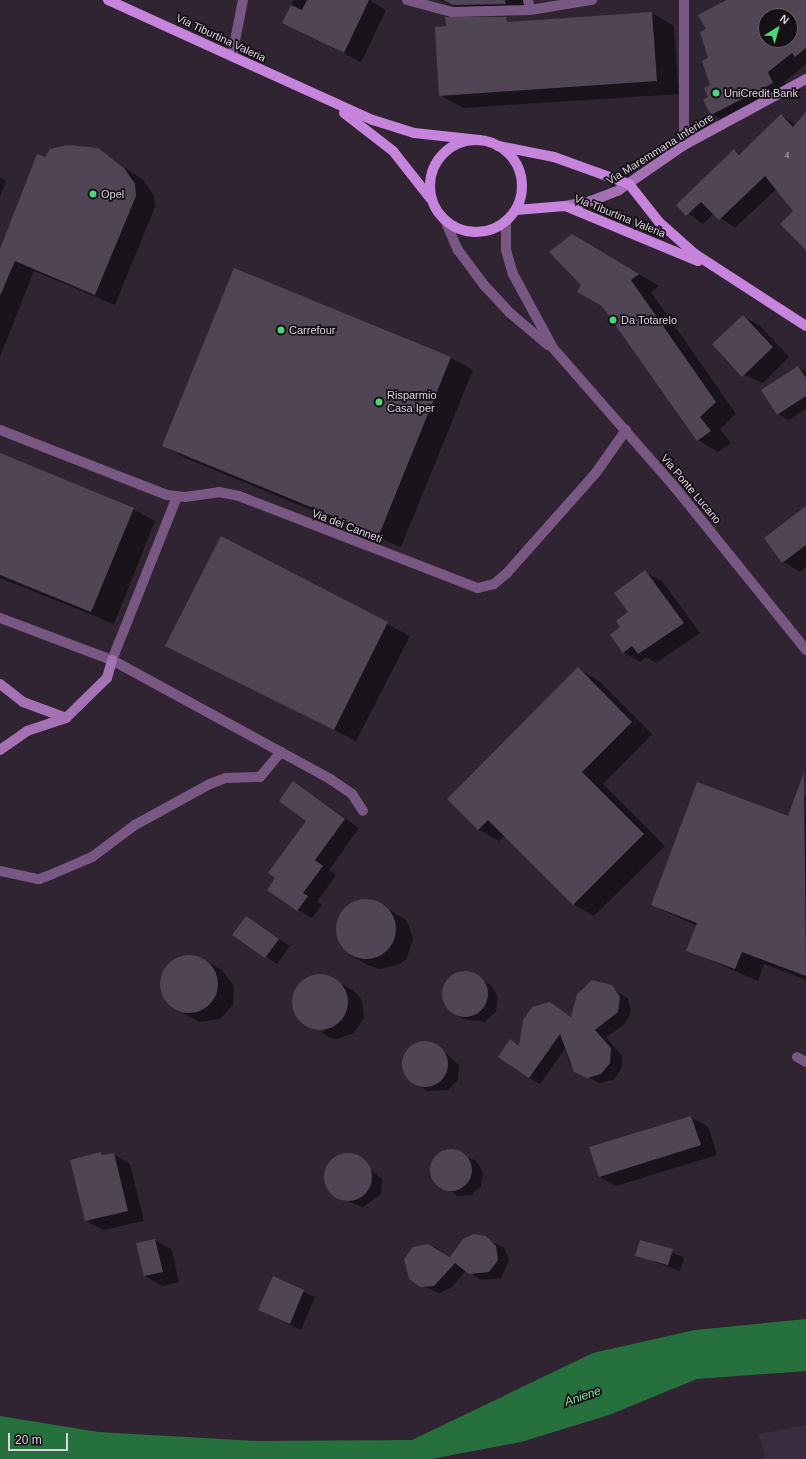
<!DOCTYPE html>
<html>
<head>
<meta charset="utf-8">
<style>
  body { margin:0 }
  #map { position:relative; width:806px; height:1459px; overflow:hidden; background:#302433; font-family:Arial,sans-serif }
  div>[style] { position:absolute }
  [style*='--x'] { left:calc(var(--x)*1px); top:calc(var(--y)*1px); width:calc(var(--w)*1px); rotate:calc(var(--a)*1deg) }
  .built>* { inset:0; background:#3b2b3f }
  .water>* { inset:0; background:#26703d }
  .shadow>* { inset:0; background:#0007 }
  .building>* { inset:0; background:#514555 }
  .round { border-radius:50% }
  .minor>* { height:10px; margin:-5px; padding:0 5px; transform-origin:5px; border-radius:5px; background:#785883 }
  .tertiary>* { height:10px; margin:-5px; padding:0 5px; transform-origin:5px; border-radius:5px; background:#785883 }
  .secondary>* { height:10px; margin:-5px; padding:0 5px; transform-origin:5px; border-radius:5px; background:#a571b5 }
  .primary>* { height:10px; margin:-5px; padding:0 5px; transform-origin:5px; border-radius:5px; background:#c784dc }
  .primary>.ring { margin:-5px; padding:0; box-sizing:content-box; background:none; border:10px solid #c784dc; border-radius:50% }
  .dots>* { width:11px; height:11px; translate:-50% -50%; box-sizing:border-box; border:2px solid #151016; border-radius:50% }
  span { translate:-50% -50%; white-space:nowrap; text-align:center; line-height:1.15; -webkit-text-stroke:3.5px #151016; paint-order:stroke }
  .number-label { font-size:9px; color:#b8b0bb }
  .number-label span { -webkit-text-stroke-width:0 }
  .street-label { font-size:11px; color:#dbd3dd }
  .poi-label { font-size:11px; color:#dbd3dd }
  .left { translate:0 -50%; text-align:left }
  .water-label { font-size:12px; color:#80e298; font-style:italic }
  .north { position:absolute; left:758px; top:8px; width:40px; height:40px; box-sizing:border-box; background:#151016; border:1px solid #645e66; border-radius:50%; rotate:37deg; font-size:11px; font-weight:700; line-height:16px; text-align:center; color:#dbd3dd }
  .north::after { content:''; display:block; margin:auto; width:14px; height:18px; background:#4bd677; clip-path:polygon(50% 0,100% 100%,50% 72%,0 100%) }
  .scale { position:absolute; left:8px; top:1433px; width:60px; height:18px; box-sizing:border-box; border:2px solid #dbd3dd; border-top:0; padding-left:5px; font-size:12px; line-height:14px; white-space:nowrap; color:#dbd3dd; -webkit-text-stroke:3px #151016; paint-order:stroke }
</style>
</head>
<body>
<div id="map">
  <div class="built">
    <div style="clip-path:polygon(806px 1425px,806px 1459px,761px 1459px,766px 1457px,758px 1434px)"></div>
  </div>
  <div class="water">
    <div style="clip-path:polygon(806px 1319px,806px 1371px,697px 1379px,609px 1415px,521px 1442px,431px 1459px,0 1459px,0 1416px,98px 1432px,258px 1441px,412px 1440px,593px 1353px,695px 1330px)"></div>
  </div>
  <div class="shadow">
    <div style="clip-path:polygon(294px 0,369px 0,386px 10px,361px 62px,283px 23px)"></div>
    <div style="clip-path:polygon(440px 0,530px 0,530px 5px,466px 12px)"></div>
    <div style="clip-path:polygon(evenodd,723px 0,806px 0,806px 64px,784px 82px,790px 92px,728px 124px,712px 114px,710px 97px,707px 30px,723px 0,766px 16px,790px 16px,790px 40px,766px 40px,766px 16px)"></div>
    <div style="clip-path:polygon(652px 13px,674px 26px,679px 94px,463px 108px,440px 95px,436px 27px)"></div>
    <div style="clip-path:polygon(806px 113px,806px 249px,795px 211px,776px 189px,735px 228px,714px 213px,703px 224px,677px 205px,734px 150px,741px 154px,781px 115px,797px 125px)"></div>
    <div style="clip-path:polygon(97px 149px,143px 180px,154px 196px,155px 207px,115px 305px,34px 271px,0 357px,0 252px,45px 158px)"></div>
    <div style="clip-path:polygon(0 177px,6px 181px,0 197px)"></div>
    <div style="clip-path:polygon(572px 235px,659px 286px,651px 292px,736px 414px,720px 429px,731px 443px,718px 452px,698px 440px,602px 305px,582px 285px)"></div>
    <div style="clip-path:polygon(235px 269px,451px 358px,473px 370px,401px 547px,185px 458px,163px 445px)"></div>
    <div style="clip-path:polygon(743px 316px,760px 326px,789px 357px,763px 383px,740px 373px)"></div>
    <div style="clip-path:polygon(798px 367px,806px 372px,806px 409px,789px 420px,778px 414px)"></div>
    <div style="clip-path:polygon(0 454px,133px 509px,155px 521px,114px 624px,0 578px)"></div>
    <div style="clip-path:polygon(806px 508px,806px 567px,800px 572px,783px 562px)"></div>
    <div style="clip-path:polygon(221px 537px,410px 636px,356px 741px,166px 645px)"></div>
    <div style="clip-path:polygon(645px 572px,662px 581px,700px 633px,656px 663px,646px 657px,640px 662px,623px 652px,622px 627px)"></div>
    <div style="clip-path:polygon(578px 669px,599px 681px,652px 734px,603px 784px,665px 846px,594px 916px,573px 904px,505px 835px,499px 841px,478px 829px)"></div>
    <div style="clip-path:polygon(293px 782px,359px 828px,329px 870px,336px 875px,317px 902px,322px 905px,312px 918px,298px 910px,308px 820px)"></div>
    <div style="clip-path:polygon(798px 792px,806px 796px,806px 980px,764px 964px,758px 981px,688px 951px,697px 926px,652px 905px,788px 817px)"></div>
    <div style="clip-path:polygon(364px 900px,374px 900px,407px 921px,413px 939px,407px 958px,400px 964px,381px 969px,367px 965px,350px 955px,340px 943px,337px 924px,346px 907px)"></div>
    <div style="clip-path:polygon(246px 917px,290px 946px,277px 964px,234px 935px)"></div>
    <div style="clip-path:polygon(180px 957px,205px 960px,222px 970px,234px 986px,233px 1005px,220px 1019px,201px 1022px,192px 1018px,174px 1008px,162px 993px,162px 975px)"></div>
    <div style="clip-path:polygon(459px 974px,490px 984px,498px 997px,496px 1012px,485px 1022px,463px 1019px,452px 1012px,443px 1000px,444px 986px)"></div>
    <div style="clip-path:polygon(evenodd,324px 975px,353px 990px,362px 1000px,364px 1018px,354px 1033px,337px 1039px,328px 1037px,297px 1015px,294px 998px,301px 983px,324px 975px,315px 1028px,325px 1030px,324px 1032px,317px 1030px,315px 1028px)"></div>
    <div style="clip-path:polygon(599px 981px,628px 998px,631px 1012px,624px 1025px,606px 1037px,622px 1056px,621px 1070px,613px 1080px,599px 1083px,570px 1065px,565px 1049px,540px 1084px,529px 1078px,510px 1041px,520px 1046px,550px 1003px,572px 1017px,581px 988px)"></div>
    <div style="clip-path:polygon(418px 1042px,433px 1042px,459px 1065px,458px 1080px,448px 1090px,427px 1091px,405px 1073px,406px 1051px)"></div>
    <div style="clip-path:polygon(691px 1117px,708px 1127px,717px 1155px,616px 1186px,599px 1176px)"></div>
    <div style="clip-path:polygon(446px 1150px,475px 1160px,483px 1172px,481px 1186px,471px 1195px,457px 1196px,431px 1174px,432px 1162px)"></div>
    <div style="clip-path:polygon(113px 1154px,130px 1164px,144px 1221px,103px 1230px,86px 1221px)"></div>
    <div style="clip-path:polygon(341px 1156px,355px 1156px,382px 1179px,381px 1194px,363px 1207px,336px 1197px,327px 1185px,327px 1170px)"></div>
    <div style="clip-path:polygon(474px 1235px,504px 1247px,509px 1260px,501px 1278px,481px 1280px,466px 1270px,451px 1288px,439px 1293px,421px 1285px,406px 1259px,421px 1245px,435px 1247px,451px 1257px)"></div>
    <div style="clip-path:polygon(155px 1240px,172px 1250px,179px 1282px,162px 1286px,145px 1276px,137px 1244px)"></div>
    <div style="clip-path:polygon(641px 1241px,684px 1257px,680px 1271px,637px 1255px)"></div>
    <div style="clip-path:polygon(273px 1278px,315px 1297px,301px 1330px,259px 1310px)"></div>
  </div>
  <div class="building">
    <div style="clip-path:polygon(307px 0,369px 0,344px 53px,282px 23px,291px 5px,302px 10px)"></div>
    <div style="clip-path:polygon(443px 0,505px 0,506px 4px,453px 5px)"></div>
    <div style="clip-path:polygon(evenodd,726px 0,806px 0,806px 48px,795px 57px,792px 53px,768px 72px,773px 83px,711px 115px,703px 100px,708px 97px,704px 88px,710px 85px,702px 61px,708px 58px,700px 32px,706px 29px,698px 15px,726px 0,766px 16px,790px 16px,790px 40px,766px 40px,766px 16px)"></div>
    <div style="clip-path:polygon(652px 12px,657px 81px,439px 96px,435px 27px,446px 26px,445px 17px,506px 17px,507px 22px)"></div>
    <div style="clip-path:polygon(806px 112px,806px 250px,780px 224px,793px 211px,765px 176px,719px 220px,701px 202px,686px 216px,676px 205px,734px 149px,739px 155px,781px 114px,793px 127px)"></div>
    <div style="clip-path:polygon(68px 145px,98px 148px,124px 168px,135px 184px,136px 196px,95px 295px,15px 261px,0 296px,0 249px,37px 154px,45px 157px,50px 149px)"></div>
    <div style="clip-path:polygon(572px 234px,639px 274px,631px 280px,716px 402px,700px 417px,711px 431px,697px 441px,602px 306px,577px 292px,581px 285px,549px 252px)"></div>
    <div style="clip-path:polygon(234px 268px,451px 357px,379px 535px,162px 446px)"></div>
    <div style="clip-path:polygon(743px 315px,773px 347px,742px 377px,712px 344px)"></div>
    <div style="clip-path:polygon(798px 366px,806px 378px,806px 396px,777px 415px,761px 390px)"></div>
    <div style="clip-path:polygon(0 453px,134px 508px,91px 612px,0 575px)"></div>
    <div style="clip-path:polygon(806px 506px,806px 545px,782px 563px,764px 538px)"></div>
    <div style="clip-path:polygon(221px 536px,388px 622px,334px 730px,165px 646px)"></div>
    <div style="clip-path:polygon(645px 570px,684px 623px,638px 654px,632px 646px,623px 653px,610px 635px,620px 627px,616px 621px,628px 612px,614px 593px)"></div>
    <div style="clip-path:polygon(578px 667px,632px 722px,582px 772px,644px 834px,573px 905px,488px 820px,478px 830px,447px 799px)"></div>
    <div style="clip-path:polygon(804px 772px,806px 976px,742px 952px,735px 969px,686px 951px,697px 923px,651px 905px,697px 782px,788px 816px)"></div>
    <div style="clip-path:polygon(293px 781px,345px 819px,315px 860px,323px 866px,303px 893px,308px 896px,297px 911px,267px 890px,275px 878px,268px 873px,306px 821px,279px 801px)"></div>
    <div class="round" style="left:336px;top:899px;width:60px;height:60px"></div>
    <div style="clip-path:polygon(246px 916px,279px 939px,265px 958px,232px 935px)"></div>
    <div class="round" style="left:160px;top:955px;width:58px;height:58px"></div>
    <div class="round" style="left:442px;top:971px;width:46px;height:46px"></div>
    <div class="round" style="left:292px;top:974px;width:56px;height:56px"></div>
    <div style="clip-path:polygon(592px 980px,612px 985px,620px 997px,618px 1012px,595px 1030px,611px 1048px,610px 1063px,601px 1074px,587px 1078px,574px 1072px,560px 1034px,529px 1078px,498px 1057px,510px 1039px,519px 1046px,523px 1020px,532px 1007px,550px 1002px,571px 1017px,577px 994px)"></div>
    <div class="round" style="left:402px;top:1041px;width:46px;height:46px"></div>
    <div style="clip-path:polygon(691px 1116px,701px 1145px,599px 1177px,589px 1147px)"></div>
    <div class="round" style="left:430px;top:1149px;width:42px;height:42px"></div>
    <div style="clip-path:polygon(101px 1152px,102px 1155px,114px 1153px,128px 1211px,85px 1221px,70px 1160px)"></div>
    <div class="round" style="left:324px;top:1153px;width:48px;height:48px"></div>
    <div style="clip-path:polygon(474px 1234px,486px 1236px,496px 1246px,498px 1260px,489px 1272px,469px 1274px,455px 1263px,434px 1286px,420px 1287px,409px 1279px,404px 1259px,413px 1247px,428px 1244px,450px 1257px,463px 1239px)"></div>
    <div style="clip-path:polygon(155px 1239px,163px 1272px,144px 1276px,136px 1243px)"></div>
    <div style="clip-path:polygon(640px 1240px,673px 1249px,668px 1265px,635px 1256px)"></div>
    <div style="clip-path:polygon(273px 1276px,304px 1290px,290px 1324px,258px 1310px)"></div>
  </div>
  <div class="minor">
    <div style="--x:407;--y:0;--w:47;--a:14.9"></div>
    <div style="--x:452;--y:12;--w:78;--a:-1.5"></div>
    <div style="--x:528;--y:0;--w:10;--a:79"></div>
    <div style="--x:530;--y:10;--w:63;--a:-9.2"></div>
    <div style="--x:232;--y:56;--w:57;--a:-78.9"></div>
    <div style="--x:445;--y:220;--w:33;--a:67"></div>
    <div style="--x:458;--y:250;--w:44;--a:53.4"></div>
    <div style="--x:484;--y:285;--w:38;--a:47"></div>
    <div style="--x:510;--y:313;--w:50;--a:40.1"></div>
    <div style="--x:506;--y:222;--w:28;--a:90"></div>
    <div style="--x:506;--y:250;--w:25;--a:74"></div>
    <div style="--x:513;--y:274;--w:84;--a:61.6"></div>
    <div style="--x:553;--y:348;--w:182;--a:48.8"></div>
    <div style="--x:673;--y:485;--w:212;--a:51.1"></div>
    <div style="--x:0;--y:430;--w:179;--a:21.3"></div>
    <div style="--x:167;--y:495;--w:18;--a:6"></div>
    <div style="--x:185;--y:497;--w:34;--a:-8"></div>
    <div style="--x:219;--y:492;--w:20;--a:11"></div>
    <div style="--x:239;--y:496;--w:256;--a:21.1"></div>
    <div style="--x:478;--y:588;--w:16;--a:-14"></div>
    <div style="--x:494;--y:584;--w:17;--a:-40"></div>
    <div style="--x:507;--y:573;--w:132;--a:-48.4"></div>
    <div style="--x:595;--y:474;--w:54;--a:-54.8"></div>
    <div style="--x:0;--y:618;--w:120;--a:20.6"></div>
    <div style="--x:112;--y:660;--w:248;--a:28.6"></div>
    <div style="--x:330;--y:779;--w:27;--a:34"></div>
    <div style="--x:352;--y:794;--w:20;--a:57"></div>
    <div style="--x:112;--y:660;--w:175;--a:-68.3"></div>
    <div style="--x:0;--y:871;--w:40;--a:12"></div>
    <div style="--x:39;--y:879;--w:12;--a:-20"></div>
    <div style="--x:50;--y:875;--w:46;--a:-23.2"></div>
    <div style="--x:92;--y:857;--w:54;--a:-36.7"></div>
    <div style="--x:135;--y:825;--w:85;--a:-28.7"></div>
    <div style="--x:210;--y:784;--w:17;--a:-21"></div>
    <div style="--x:226;--y:778;--w:34;--a:-2"></div>
    <div style="--x:260;--y:777;--w:33;--a:-50"></div>
    <div style="--x:797;--y:1057;--w:10;--a:29"></div>
  </div>
  <div class="tertiary">
    <div style="--x:684;--y:145;--w:145;--a:-90"></div>
  </div>
  <div class="secondary">
    <div style="--x:565;--y:206;--w:26;--a:-11"></div>
    <div style="--x:591;--y:201;--w:30;--a:-21"></div>
    <div style="--x:619;--y:190;--w:79;--a:-34.7"></div>
    <div style="--x:684;--y:145;--w:139;--a:-28.4"></div>
    <div style="--x:0;--y:684;--w:29;--a:38"></div>
    <div style="--x:23;--y:702;--w:46;--a:20.4"></div>
    <div style="--x:0;--y:750;--w:33;--a:-35"></div>
    <div style="--x:27;--y:731;--w:41;--a:-18.4"></div>
    <div style="--x:66;--y:718;--w:57;--a:-44.3"></div>
    <div style="--x:107;--y:678;--w:19;--a:-74"></div>
  </div>
  <div class="primary">
    <div style="--x:108;--y:0;--w:291;--a:24.4"></div>
    <div style="--x:373;--y:120;--w:43;--a:17.6"></div>
    <div style="--x:414;--y:133;--w:66;--a:6.1"></div>
    <div style="--x:344;--y:113;--w:62;--a:37.8"></div>
    <div style="--x:393;--y:151;--w:60;--a:51.8"></div>
    <div class="ring" style="left:430px;top:140px;width:82px;height:82px"></div>
    <div style="--x:498;--y:146;--w:57;--a:11.1"></div>
    <div style="--x:554;--y:157;--w:80;--a:19.8"></div>
    <div style="--x:629;--y:184;--w:48;--a:51.7"></div>
    <div style="--x:659;--y:222;--w:48;--a:41.6"></div>
    <div style="--x:695;--y:254;--w:132;--a:33"></div>
    <div style="--x:516;--y:210;--w:49;--a:-4.7"></div>
    <div style="--x:565;--y:206;--w:144;--a:22.5"></div>
  </div>
  <div class="dots">
    <div style="left:716px;top:93px;background:#4bd677"></div>
    <div style="left:93px;top:194px;background:#4bd677"></div>
    <div style="left:613px;top:320px;background:#4bd677"></div>
    <div style="left:281px;top:330px;background:#4bd677"></div>
    <div style="left:379px;top:402px;background:#4bd677"></div>
  </div>
  <div class="number-label">
    <span style="left:787px;top:155px">4</span>
  </div>
  <div class="street-label">
    <span style="left:221px;top:38px;rotate:25deg">Via Tiburtina Valeria</span>
    <span style="left:660px;top:149px;rotate:-32deg">Via Maremmana Inferiore</span>
    <span style="left:620px;top:216px;rotate:22deg">Via Tiburtina Valeria</span>
    <span style="left:691px;top:489px;rotate:50deg">Via Ponte Lucano</span>
    <span style="left:347px;top:526px;rotate:21deg">Via dei Canneti</span>
  </div>
  <div class="poi-label">
    <span class="left" style="left:724px;top:93px">UniCredit Bank</span>
    <span class="left" style="left:101px;top:194px">Opel</span>
    <span class="left" style="left:621px;top:320px">Da Totarelo</span>
    <span class="left" style="left:289px;top:330px">Carrefour</span>
    <span class="left" style="left:387px;top:402px">Risparmio<br>Casa Iper</span>
  </div>
  <div class="water-label">
    <span style="left:583px;top:1397px;rotate:-19deg">Aniene</span>
  </div>
  <div class="north">N</div>
  <div class="scale">20 m</div>
</div>
</body>
</html>
